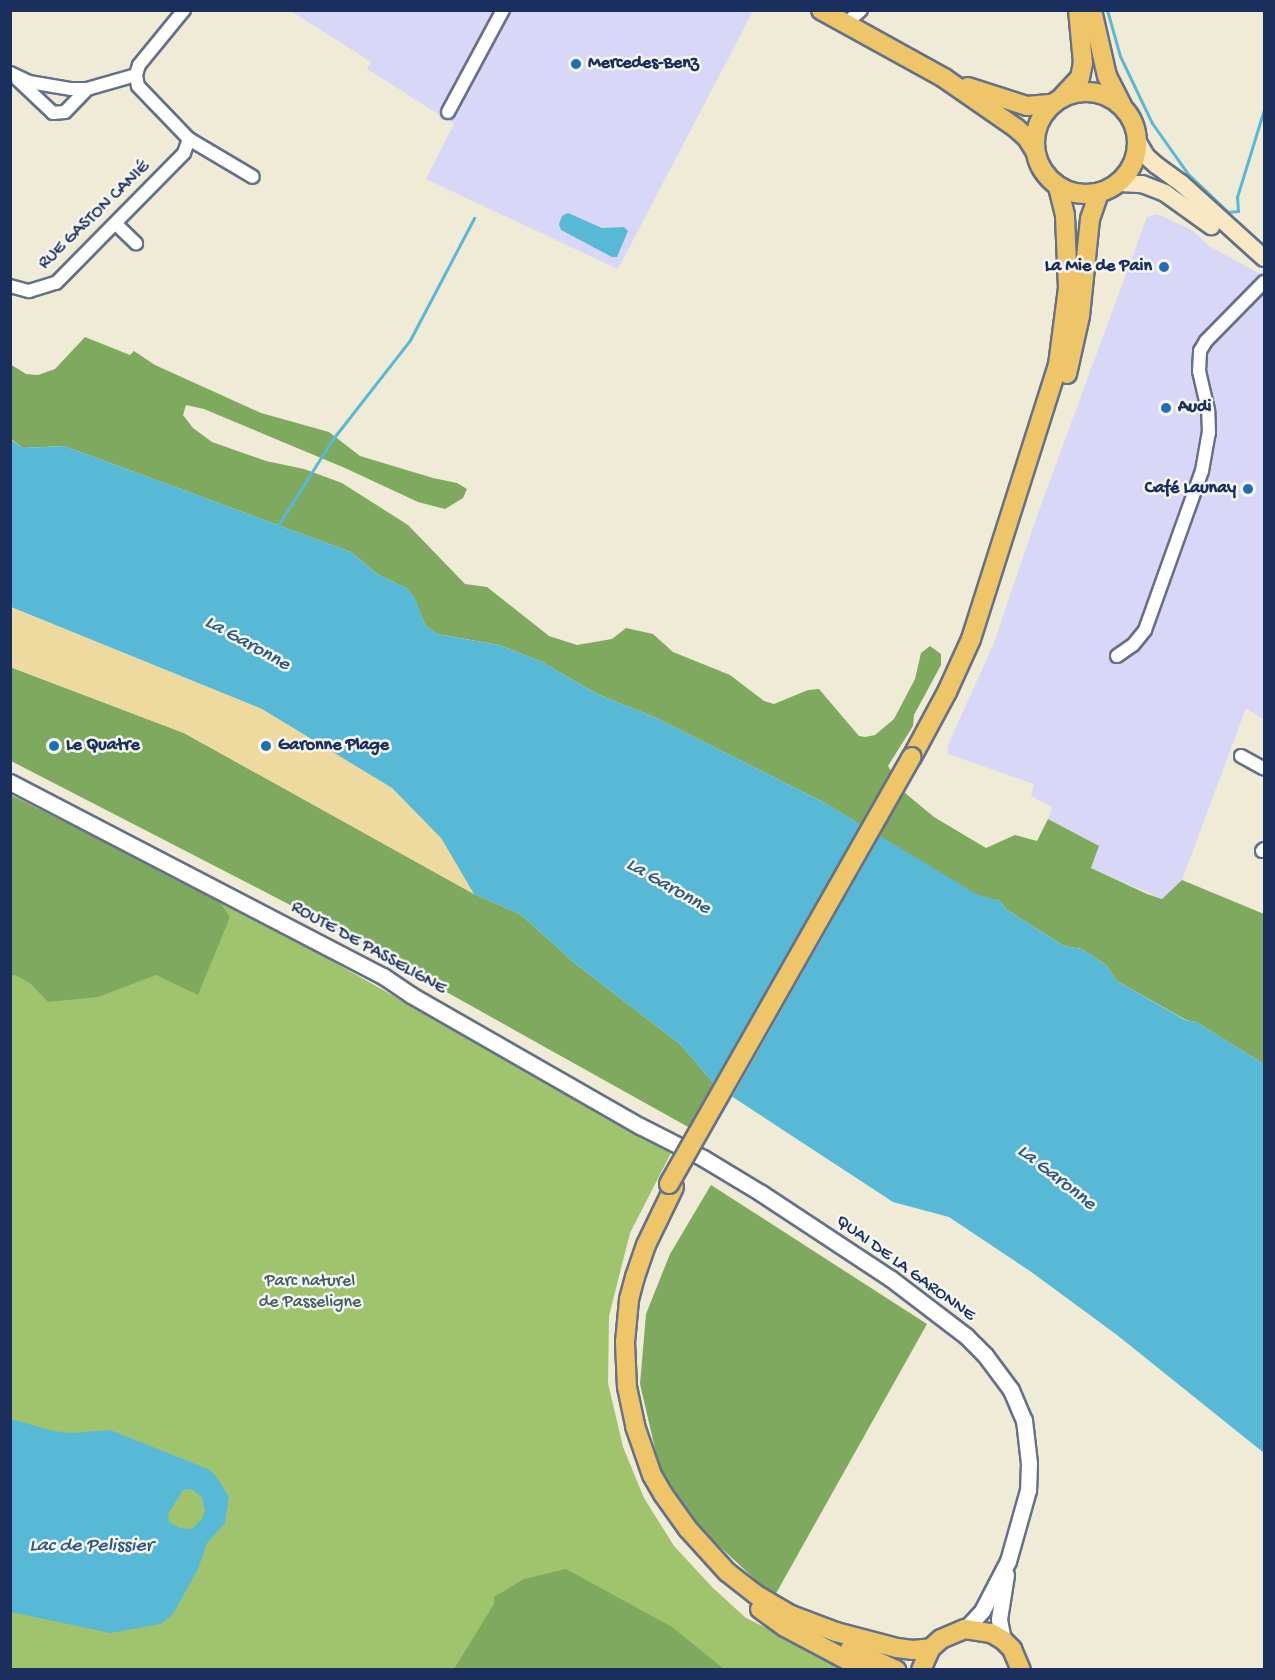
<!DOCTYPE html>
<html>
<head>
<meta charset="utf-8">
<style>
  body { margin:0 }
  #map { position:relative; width:1275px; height:1680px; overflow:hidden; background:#efebd6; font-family:"Gochi Hand",sans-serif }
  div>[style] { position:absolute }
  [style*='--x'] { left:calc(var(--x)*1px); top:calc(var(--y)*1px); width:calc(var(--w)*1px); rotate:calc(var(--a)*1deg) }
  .built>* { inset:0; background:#d9d7f8 }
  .green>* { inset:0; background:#a0c36d }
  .forest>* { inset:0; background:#80a960 }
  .sand>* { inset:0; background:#eeda9e }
  .water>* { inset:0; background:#58b9d7 }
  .pier>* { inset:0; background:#efebd6 }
  .stream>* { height:3px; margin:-1.5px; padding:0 1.5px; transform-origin:1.5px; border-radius:1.5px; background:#58b9d7 }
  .roads { filter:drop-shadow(2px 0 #657188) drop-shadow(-2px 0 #657188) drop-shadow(0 2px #657188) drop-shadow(0 -2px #657188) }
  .minor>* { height:12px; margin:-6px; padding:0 6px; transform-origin:6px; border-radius:6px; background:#fff }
  .tertiary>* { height:15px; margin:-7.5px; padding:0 7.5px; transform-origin:7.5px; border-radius:7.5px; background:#fff }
  .secondary>* { height:16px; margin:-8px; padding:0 8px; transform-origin:8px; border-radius:8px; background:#f8e8c3 }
  .primary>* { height:18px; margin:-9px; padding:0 9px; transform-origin:9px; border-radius:9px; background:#eec569 }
  .primary>.ring { margin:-9px; padding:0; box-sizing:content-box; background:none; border:18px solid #eec569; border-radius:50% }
  .bridges { filter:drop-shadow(2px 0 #657188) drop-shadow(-2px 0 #657188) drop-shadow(0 2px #657188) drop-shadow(0 -2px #657188) }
  .primary-bridge>* { height:18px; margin:-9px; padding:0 9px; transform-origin:9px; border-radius:9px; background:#eec569 }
  .dots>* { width:16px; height:16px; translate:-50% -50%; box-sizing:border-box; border:3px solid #f6f6f2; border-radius:50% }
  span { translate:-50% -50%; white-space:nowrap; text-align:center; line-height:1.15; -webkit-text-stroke:5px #f6f6f2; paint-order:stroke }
  .poi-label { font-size:18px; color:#1b2f5e; font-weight:700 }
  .left { translate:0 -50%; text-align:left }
  .right { translate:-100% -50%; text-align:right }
  .street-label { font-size:18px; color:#1b2f5e }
  .park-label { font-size:18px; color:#435b62 }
  .water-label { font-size:20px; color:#2d5882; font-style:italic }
  .frame { position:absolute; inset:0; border:12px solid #1b2f5e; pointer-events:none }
</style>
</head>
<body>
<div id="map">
  <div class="built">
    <div style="clip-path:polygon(291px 11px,753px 11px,618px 269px,426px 179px,454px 124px,367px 69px,371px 62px)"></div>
    <div style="clip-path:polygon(1157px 214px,1192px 230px,1209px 246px,1264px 276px,1264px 720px,1246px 708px,1182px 880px,1162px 899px,1091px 868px,1099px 846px,1048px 819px,1052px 807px,1031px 796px,1034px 784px,948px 754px,948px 745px,994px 643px,1038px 513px,1147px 217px)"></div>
  </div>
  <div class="green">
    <div style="clip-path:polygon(10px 795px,254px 917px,671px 1153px,630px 1233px,609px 1316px,608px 1383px,623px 1447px,644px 1498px,674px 1546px,713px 1588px,746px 1618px,851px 1669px,11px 1669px)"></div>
  </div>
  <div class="forest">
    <div style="clip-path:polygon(85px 337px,130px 355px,134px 351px,155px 365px,261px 413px,329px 432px,360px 456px,433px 478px,457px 483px,467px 489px,463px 498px,445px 509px,418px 502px,345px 468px,204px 409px,186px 405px,183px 415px,193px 428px,212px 442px,266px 461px,304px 469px,342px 483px,408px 525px,465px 584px,487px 587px,549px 636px,577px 645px,612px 639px,626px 628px,653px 634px,673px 652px,730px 675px,764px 701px,774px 704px,808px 690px,819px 689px,859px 736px,865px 737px,875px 735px,894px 719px,915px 679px,921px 653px,930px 646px,941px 654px,941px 665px,914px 715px,913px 726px,888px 766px,905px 793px,934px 817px,986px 848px,1015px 835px,1037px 841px,1048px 819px,1099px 846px,1091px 868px,1147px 894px,1162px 899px,1182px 880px,1264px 914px,1264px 1064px,1196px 1022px,1186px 1020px,1117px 981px,1106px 965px,1082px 949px,1064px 946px,1006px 909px,1000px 901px,978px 896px,825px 803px,654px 717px,597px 694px,542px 662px,499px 645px,437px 634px,425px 625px,414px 597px,406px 588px,377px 574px,351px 552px,64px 446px,23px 448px,11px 439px,10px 364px,26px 374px,38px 375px,55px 369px)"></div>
    <div style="clip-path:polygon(10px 667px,184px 733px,474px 894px,520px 914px,577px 965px,680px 1044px,716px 1086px,690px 1128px,296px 908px,11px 761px)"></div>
    <div style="clip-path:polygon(11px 795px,217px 898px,230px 917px,198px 995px,156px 975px,98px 997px,48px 1002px,30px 983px,15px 975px,11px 976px)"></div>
    <div style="clip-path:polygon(711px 1185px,927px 1324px,774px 1597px,703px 1531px,660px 1470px,640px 1384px,646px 1314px,670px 1254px)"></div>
    <div style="clip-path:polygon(566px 1569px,672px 1627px,724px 1669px,454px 1669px,494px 1604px,494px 1597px,524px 1579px)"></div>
  </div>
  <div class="sand">
    <div style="clip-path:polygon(10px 607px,262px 709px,392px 788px,441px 838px,474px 894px,184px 733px,11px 667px)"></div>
  </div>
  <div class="water">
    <div style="clip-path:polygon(568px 213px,602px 228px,624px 227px,628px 231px,617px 257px,612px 257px,561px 230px,559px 224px,562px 216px)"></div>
    <div style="clip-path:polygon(10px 439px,23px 448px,64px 446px,351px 552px,377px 574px,406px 588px,414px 596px,425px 625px,437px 634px,499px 645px,542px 662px,597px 694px,654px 717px,825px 803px,978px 895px,1000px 901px,1006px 909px,1064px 946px,1082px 949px,1106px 965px,1117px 981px,1185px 1020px,1196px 1022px,1264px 1064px,1264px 1453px,1117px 1335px,1030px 1271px,949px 1217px,893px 1202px,716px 1086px,680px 1044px,577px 965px,520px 914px,474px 894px,441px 838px,392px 788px,262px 709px,11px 607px)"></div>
    <div style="clip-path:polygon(evenodd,11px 1419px,53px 1431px,72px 1433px,110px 1430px,208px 1469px,216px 1476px,229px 1497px,225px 1523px,207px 1543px,198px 1569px,173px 1614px,161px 1624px,110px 1633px,11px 1612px,11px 1419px,191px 1489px,202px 1497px,205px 1511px,202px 1519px,192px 1529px,180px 1528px,169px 1522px,168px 1514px,183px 1490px,191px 1489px)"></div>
  </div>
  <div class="pier">
    <div style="clip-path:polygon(867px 825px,881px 834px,731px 1099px,717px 1090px)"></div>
  </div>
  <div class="stream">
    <div style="--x:1107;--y:10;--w:48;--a:74.2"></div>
    <div style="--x:1120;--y:56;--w:74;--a:64.5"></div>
    <div style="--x:1152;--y:123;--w:62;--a:54.8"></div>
    <div style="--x:1188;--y:174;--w:55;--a:43.5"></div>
    <div style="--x:1228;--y:212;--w:10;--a:-6"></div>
    <div style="--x:1238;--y:211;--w:14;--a:-94"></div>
    <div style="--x:1237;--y:197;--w:92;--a:-72.9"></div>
    <div style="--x:277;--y:527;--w:103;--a:-57.7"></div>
    <div style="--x:332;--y:440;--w:127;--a:-52"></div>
    <div style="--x:410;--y:340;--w:138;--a:-62.3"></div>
  </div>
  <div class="roads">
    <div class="minor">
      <div style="--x:184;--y:10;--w:71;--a:129.3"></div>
      <div style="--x:139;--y:65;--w:10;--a:107"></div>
      <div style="--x:136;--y:75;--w:11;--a:80"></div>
      <div style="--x:138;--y:86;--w:74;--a:46.1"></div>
      <div style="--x:189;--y:139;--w:74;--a:30.7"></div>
      <div style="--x:845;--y:24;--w:21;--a:-41"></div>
      <div style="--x:10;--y:73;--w:21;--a:25"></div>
      <div style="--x:29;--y:82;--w:43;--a:9.5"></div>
      <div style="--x:71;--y:89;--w:16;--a:0"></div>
      <div style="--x:87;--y:89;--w:51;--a:-15.9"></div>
      <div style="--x:18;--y:80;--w:48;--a:43.3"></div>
      <div style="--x:53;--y:113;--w:12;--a:-5"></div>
      <div style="--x:65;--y:112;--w:32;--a:-46"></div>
      <div style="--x:448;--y:112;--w:116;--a:-61.7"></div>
      <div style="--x:116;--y:224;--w:28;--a:44"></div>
      <div style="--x:10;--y:286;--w:20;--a:15"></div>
      <div style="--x:29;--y:291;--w:28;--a:-17"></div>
      <div style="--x:56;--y:283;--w:182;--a:-45.4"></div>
      <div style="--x:184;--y:153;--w:15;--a:-70"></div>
      <div style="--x:1117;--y:656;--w:19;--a:-35"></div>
      <div style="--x:1133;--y:645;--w:19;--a:-51"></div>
      <div style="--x:1145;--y:630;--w:169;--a:-70.3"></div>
      <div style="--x:1202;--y:471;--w:39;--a:-80"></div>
      <div style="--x:1209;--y:433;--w:23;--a:-92"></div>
      <div style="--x:1208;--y:410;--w:40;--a:-103"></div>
      <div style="--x:1199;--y:371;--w:20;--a:-87"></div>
      <div style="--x:1200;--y:351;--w:12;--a:-59"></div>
      <div style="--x:1206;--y:341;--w:83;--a:-45.5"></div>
      <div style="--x:1241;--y:756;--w:26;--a:29"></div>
      <div style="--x:1262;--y:851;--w:3;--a:-45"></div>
    </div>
    <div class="tertiary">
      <div style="--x:10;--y:782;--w:420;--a:27.5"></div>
      <div style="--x:383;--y:976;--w:34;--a:34"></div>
      <div style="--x:411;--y:995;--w:264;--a:29.8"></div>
      <div style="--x:640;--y:1126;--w:71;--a:26.9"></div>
      <div style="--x:703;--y:1158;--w:68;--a:31.1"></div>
      <div style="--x:761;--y:1193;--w:154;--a:33.4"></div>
      <div style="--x:890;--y:1278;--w:96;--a:37.3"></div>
      <div style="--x:966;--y:1336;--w:27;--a:45"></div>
      <div style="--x:985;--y:1355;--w:44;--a:53.4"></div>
      <div style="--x:1011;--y:1390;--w:33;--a:67"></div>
      <div style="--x:1024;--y:1420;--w:43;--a:83.4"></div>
      <div style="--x:1029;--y:1463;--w:27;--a:92"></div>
      <div style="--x:1028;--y:1490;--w:74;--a:105.7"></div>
      <div style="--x:1008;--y:1561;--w:56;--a:117.5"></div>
      <div style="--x:982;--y:1611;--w:25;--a:133"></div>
      <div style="--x:1003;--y:1640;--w:21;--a:-101"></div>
      <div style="--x:999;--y:1619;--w:45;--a:-81"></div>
    </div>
    <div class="secondary">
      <div style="--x:1138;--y:142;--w:16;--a:60"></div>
      <div style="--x:1146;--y:156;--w:13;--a:42"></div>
      <div style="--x:1156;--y:165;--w:31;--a:36"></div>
      <div style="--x:1181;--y:183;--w:112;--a:42.1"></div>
      <div style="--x:1120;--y:183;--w:22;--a:3"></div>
      <div style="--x:1142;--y:184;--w:25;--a:21"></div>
      <div style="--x:1165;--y:193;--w:57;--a:35.7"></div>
    </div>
    <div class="primary">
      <div style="--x:821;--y:10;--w:141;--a:28.9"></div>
      <div style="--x:944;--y:78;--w:88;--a:34.8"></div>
      <div style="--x:1016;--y:128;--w:15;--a:42"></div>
      <div style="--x:1027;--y:138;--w:15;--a:58"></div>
      <div style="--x:1092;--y:10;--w:68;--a:77.2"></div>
      <div style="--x:1107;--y:76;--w:33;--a:63"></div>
      <div style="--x:968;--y:87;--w:62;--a:17.9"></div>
      <div style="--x:1027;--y:106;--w:25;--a:-5"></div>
      <div class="ring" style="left:1035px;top:92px;width:84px;height:84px"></div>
      <div style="--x:1062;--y:97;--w:26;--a:-47"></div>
      <div style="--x:1080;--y:78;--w:15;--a:-79"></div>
      <div style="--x:1083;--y:63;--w:53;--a:-95.4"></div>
      <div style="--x:1067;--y:374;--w:59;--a:-77.4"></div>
      <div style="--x:1080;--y:316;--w:98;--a:-84.1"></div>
      <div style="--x:1090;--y:219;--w:28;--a:-71"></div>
      <div style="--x:912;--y:757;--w:74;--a:-61.7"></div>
      <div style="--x:947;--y:692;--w:58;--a:-65.6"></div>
      <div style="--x:971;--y:639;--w:287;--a:-72.4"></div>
      <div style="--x:1058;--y:365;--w:78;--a:-82.6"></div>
      <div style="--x:1068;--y:288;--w:73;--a:-92.4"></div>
      <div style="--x:1065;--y:215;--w:30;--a:-104"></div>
      <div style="--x:674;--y:1187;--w:64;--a:115.8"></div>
      <div style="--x:646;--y:1245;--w:34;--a:109"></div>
      <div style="--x:635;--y:1277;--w:24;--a:105"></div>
      <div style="--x:629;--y:1300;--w:42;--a:95.4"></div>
      <div style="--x:625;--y:1342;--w:45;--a:87.5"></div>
      <div style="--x:627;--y:1387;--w:40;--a:78"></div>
      <div style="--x:635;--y:1426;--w:52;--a:70.9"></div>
      <div style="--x:652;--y:1475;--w:22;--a:60"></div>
      <div style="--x:663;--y:1494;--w:43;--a:54.5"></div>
      <div style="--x:688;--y:1529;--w:58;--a:47.8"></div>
      <div style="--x:727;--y:1572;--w:36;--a:38"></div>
      <div style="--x:755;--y:1594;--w:42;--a:30.3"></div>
      <div style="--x:791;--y:1615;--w:48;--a:20.7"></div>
      <div style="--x:836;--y:1632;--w:63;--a:14.7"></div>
      <div style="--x:897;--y:1648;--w:16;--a:7"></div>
      <div style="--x:913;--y:1650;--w:18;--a:-6"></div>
      <div style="--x:760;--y:1609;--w:31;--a:36"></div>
      <div style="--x:785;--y:1627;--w:92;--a:28"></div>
      <div style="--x:850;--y:1649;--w:51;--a:24.5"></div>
      <div style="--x:921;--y:1670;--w:24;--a:-66"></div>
      <div style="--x:931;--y:1648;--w:13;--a:-42"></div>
      <div style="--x:941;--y:1639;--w:26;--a:-23"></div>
      <div style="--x:965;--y:1629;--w:26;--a:9"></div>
      <div style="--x:991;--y:1633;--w:14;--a:30"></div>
      <div style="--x:1003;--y:1640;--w:13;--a:45"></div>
      <div style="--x:1012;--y:1649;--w:23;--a:67"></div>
    </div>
  </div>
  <div class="bridges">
    <div class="primary-bridge">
      <div style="--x:669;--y:1184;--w:491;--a:-60.4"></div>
    </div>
  </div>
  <div class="dots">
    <div style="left:576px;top:64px;background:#1f6fb2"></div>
    <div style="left:1164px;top:267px;background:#1f6fb2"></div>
    <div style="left:1166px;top:408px;background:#1f6fb2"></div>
    <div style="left:1248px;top:489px;background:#1f6fb2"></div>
    <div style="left:54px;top:746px;background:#1f6fb2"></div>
    <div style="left:266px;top:746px;background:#1f6fb2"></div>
  </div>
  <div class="poi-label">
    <span class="left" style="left:588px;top:64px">Mercedes-Benz</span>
    <span class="right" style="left:1152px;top:267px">La Mie de Pain</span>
    <span class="left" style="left:1178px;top:408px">Audi</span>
    <span class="right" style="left:1236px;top:489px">Café Launay</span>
    <span class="left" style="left:66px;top:746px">Le Quatre</span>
    <span class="left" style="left:278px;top:746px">Garonne Plage</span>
  </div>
  <div class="street-label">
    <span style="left:95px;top:216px;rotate:-44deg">RUE GASTON CANIÉ</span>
    <span style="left:368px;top:949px;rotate:29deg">ROUTE DE PASSELIGNE</span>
    <span style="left:905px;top:1269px;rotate:36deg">QUAI DE LA GARONNE</span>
  </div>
  <div class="park-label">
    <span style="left:310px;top:1293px">Parc naturel<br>de Passeligne</span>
  </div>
  <div class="water-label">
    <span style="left:247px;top:644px;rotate:29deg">La Garonne</span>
    <span style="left:668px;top:887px;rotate:30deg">La Garonne</span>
    <span style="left:1056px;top:1178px;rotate:38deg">La Garonne</span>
    <span style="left:91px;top:1546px">Lac de Pelissier</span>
  </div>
  <div class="frame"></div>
</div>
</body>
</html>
